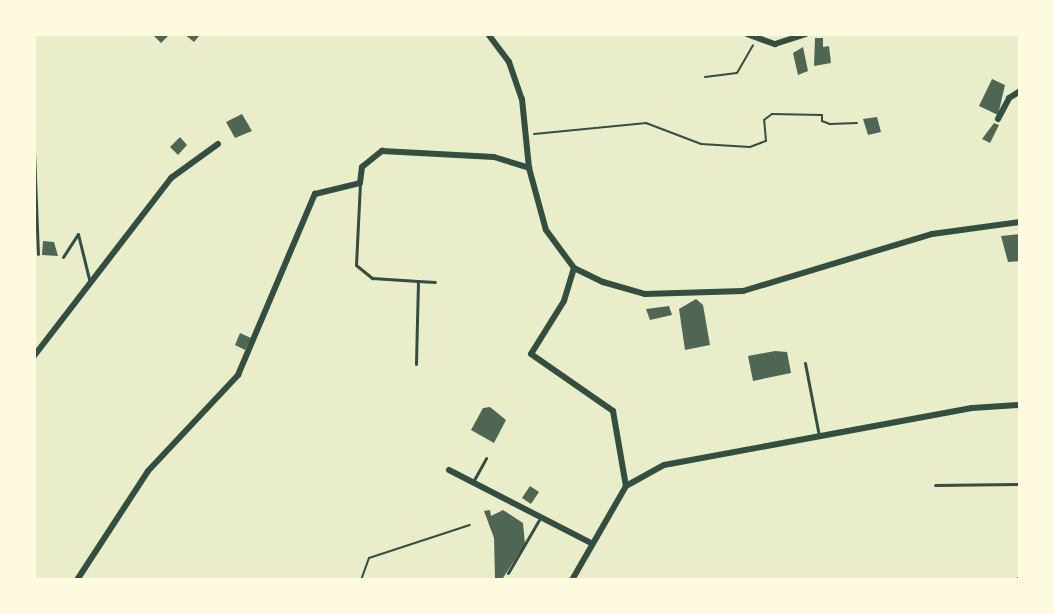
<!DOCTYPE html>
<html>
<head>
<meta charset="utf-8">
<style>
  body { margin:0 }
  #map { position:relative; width:1054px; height:614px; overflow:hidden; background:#e9edc9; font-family:Roboto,sans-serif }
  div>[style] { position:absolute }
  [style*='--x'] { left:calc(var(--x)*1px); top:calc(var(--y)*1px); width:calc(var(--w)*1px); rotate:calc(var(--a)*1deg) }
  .building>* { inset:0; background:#4f6655 }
  .path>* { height:2px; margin:-1px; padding:0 1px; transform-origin:1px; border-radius:1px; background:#344e41 }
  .service>* { height:3px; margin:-1.5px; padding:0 1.5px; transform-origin:1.5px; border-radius:1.5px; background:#344e41 }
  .minor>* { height:6px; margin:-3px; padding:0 3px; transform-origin:3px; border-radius:3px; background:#344e41 }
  span { translate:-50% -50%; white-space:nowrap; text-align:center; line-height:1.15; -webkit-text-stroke:7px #fefae0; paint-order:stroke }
  .frame { position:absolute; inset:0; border:36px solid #fefae0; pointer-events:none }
</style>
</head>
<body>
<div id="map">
  <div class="building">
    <div style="clip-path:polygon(152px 34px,170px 34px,161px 43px)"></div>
    <div style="clip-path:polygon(184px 34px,197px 34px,199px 36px,194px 42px)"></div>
    <div style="clip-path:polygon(815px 38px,823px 38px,823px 47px,829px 46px,831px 63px,814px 66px)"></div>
    <div style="clip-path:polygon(803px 47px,808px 71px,798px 75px,793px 53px)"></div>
    <div style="clip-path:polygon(992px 79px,1005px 85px,998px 115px,979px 106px)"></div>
    <div style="clip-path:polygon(242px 114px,252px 131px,235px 138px,226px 122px)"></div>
    <div style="clip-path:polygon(877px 117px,881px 132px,868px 135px,863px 119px)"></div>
    <div style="clip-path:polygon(994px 123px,999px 125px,990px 143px,982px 139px)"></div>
    <div style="clip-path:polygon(180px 137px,187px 145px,178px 155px,170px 147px)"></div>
    <div style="clip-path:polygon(1020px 234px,1020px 261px,1008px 262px,1001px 236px)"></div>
    <div style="clip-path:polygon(43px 241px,54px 242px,58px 256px,42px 255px)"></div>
    <div style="clip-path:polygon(696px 299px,703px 305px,710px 345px,685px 350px,679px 309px)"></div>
    <div style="clip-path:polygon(669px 306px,672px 315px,650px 320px,646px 309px)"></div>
    <div style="clip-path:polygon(240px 333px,251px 338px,245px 350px,235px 345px)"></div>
    <div style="clip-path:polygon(775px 351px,787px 352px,791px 373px,753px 381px,748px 356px)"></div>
    <div style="clip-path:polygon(490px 407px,506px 420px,494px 443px,471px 430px,483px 408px)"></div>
    <div style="clip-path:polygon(530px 486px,539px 492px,531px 504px,522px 498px)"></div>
    <div style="clip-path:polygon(490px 510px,491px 516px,503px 510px,523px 523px,525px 544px,503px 578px,495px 579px,494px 538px,484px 511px)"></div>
  </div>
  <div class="path">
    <div style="--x:705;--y:77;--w:32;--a:-7"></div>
    <div style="--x:737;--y:73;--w:32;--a:-60"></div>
    <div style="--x:534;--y:134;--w:113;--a:-5.6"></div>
    <div style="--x:646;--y:123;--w:59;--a:20.9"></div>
    <div style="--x:701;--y:144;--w:49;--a:3.5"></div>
    <div style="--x:750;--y:147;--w:17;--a:-21"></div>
    <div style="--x:766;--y:141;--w:21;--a:-95"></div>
    <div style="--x:764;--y:120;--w:10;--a:-37"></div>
    <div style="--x:772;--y:114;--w:50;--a:1.1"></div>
    <div style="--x:822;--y:115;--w:6;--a:90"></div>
    <div style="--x:822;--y:121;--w:9;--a:21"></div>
    <div style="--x:830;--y:124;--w:27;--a:-2"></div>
    <div style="--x:361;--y:580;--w:23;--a:-70"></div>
    <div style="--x:369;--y:558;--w:106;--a:-18.1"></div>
  </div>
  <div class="service">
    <div style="--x:34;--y:151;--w:103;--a:87.8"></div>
    <div style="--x:360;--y:183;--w:82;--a:92.8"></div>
    <div style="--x:356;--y:265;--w:21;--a:39"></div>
    <div style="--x:372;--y:278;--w:46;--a:3.7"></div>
    <div style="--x:418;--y:281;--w:83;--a:91.4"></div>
    <div style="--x:63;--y:257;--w:27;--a:-57"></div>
    <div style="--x:78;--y:234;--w:50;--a:76.2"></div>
    <div style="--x:418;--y:281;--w:17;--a:3"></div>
    <div style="--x:805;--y:363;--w:74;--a:79.1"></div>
    <div style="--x:474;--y:480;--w:25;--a:-61"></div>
    <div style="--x:935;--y:485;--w:85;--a:-0.7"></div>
    <div style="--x:508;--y:573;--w:61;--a:-59.7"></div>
  </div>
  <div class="minor">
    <div style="--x:488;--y:34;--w:35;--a:53"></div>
    <div style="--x:509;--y:62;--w:39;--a:71"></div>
    <div style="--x:522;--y:99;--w:69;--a:84.2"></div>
    <div style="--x:529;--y:168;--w:64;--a:74.7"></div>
    <div style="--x:546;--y:230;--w:47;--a:53.6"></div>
    <div style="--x:574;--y:268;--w:32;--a:26"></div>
    <div style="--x:603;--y:282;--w:44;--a:15.9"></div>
    <div style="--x:645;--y:294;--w:98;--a:-1.8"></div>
    <div style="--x:743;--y:291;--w:197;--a:-16.8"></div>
    <div style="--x:932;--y:234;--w:89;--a:-7.8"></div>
    <div style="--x:747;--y:34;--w:30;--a:20"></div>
    <div style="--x:775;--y:44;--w:32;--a:-18"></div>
    <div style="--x:998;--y:119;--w:24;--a:-62"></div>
    <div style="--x:1009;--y:98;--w:13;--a:-32"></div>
    <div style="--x:574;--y:268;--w:34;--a:107"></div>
    <div style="--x:564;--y:301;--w:62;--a:121.9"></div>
    <div style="--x:531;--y:354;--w:100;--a:34.8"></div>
    <div style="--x:613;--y:411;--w:76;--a:80.2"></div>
    <div style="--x:34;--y:356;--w:225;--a:-52.4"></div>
    <div style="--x:171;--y:178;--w:58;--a:-35.9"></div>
    <div style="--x:449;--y:470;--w:160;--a:27.2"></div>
    <div style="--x:77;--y:580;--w:130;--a:-56.9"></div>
    <div style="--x:148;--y:471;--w:132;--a:-46.8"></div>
    <div style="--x:238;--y:375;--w:197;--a:-67"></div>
    <div style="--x:315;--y:194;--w:46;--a:-13.7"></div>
    <div style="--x:360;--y:183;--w:16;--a:-83"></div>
    <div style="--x:362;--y:167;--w:26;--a:-39"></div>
    <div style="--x:382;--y:151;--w:112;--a:3.1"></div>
    <div style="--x:494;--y:157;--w:37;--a:17"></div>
    <div style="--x:572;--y:580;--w:108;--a:-60.1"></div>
    <div style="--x:626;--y:486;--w:43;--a:-28.9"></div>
    <div style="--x:664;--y:465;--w:313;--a:-10.5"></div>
    <div style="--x:972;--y:408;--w:48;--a:-3.6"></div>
    <div style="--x:1019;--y:580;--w:1;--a:-45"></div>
  </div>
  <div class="frame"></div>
</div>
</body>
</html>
